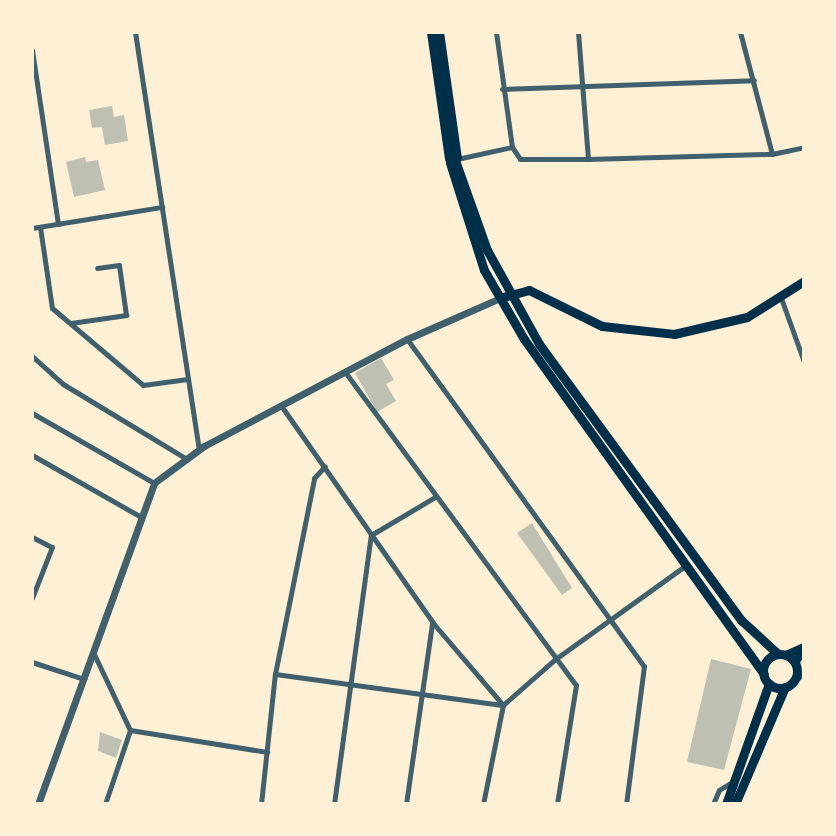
<!DOCTYPE html>
<html>
<head>
<meta charset="utf-8">
<style>
  body { margin:0 }
  #map { position:relative; width:836px; height:836px; overflow:hidden; background:#fdf0d5; font-family:"Sofia Sans Condensed",sans-serif }
  div>[style] { position:absolute }
  [style*='--x'] { left:calc(var(--x)*1px); top:calc(var(--y)*1px); width:calc(var(--w)*1px); rotate:calc(var(--a)*1deg) }
  .building>* { inset:0; background:#bec0b2 }
  .minor>* { height:5px; margin:-2.5px; padding:0 2.5px; transform-origin:2.5px; border-radius:2.5px; background:#3f606c }
  .tertiary>* { height:7px; margin:-3.5px; padding:0 3.5px; transform-origin:3.5px; border-radius:3.5px; background:#3f606c }
  .secondary>* { height:8px; margin:-4px; padding:0 4px; transform-origin:4px; border-radius:4px; background:#003049 }
  .primary>* { height:9px; margin:-4.5px; padding:0 4.5px; transform-origin:4.5px; border-radius:4.5px; background:#003049 }
  .primary>.ring { margin:-4.5px; padding:0; box-sizing:content-box; background:none; border:9px solid #003049; border-radius:50% }
  span { translate:-50% -50%; white-space:nowrap; text-align:center; line-height:1.15; -webkit-text-stroke:6px #fdf0d5; paint-order:stroke }
  .frame { position:absolute; inset:0; border:34px solid #fdf0d5; pointer-events:none }
</style>
</head>
<body>
<div id="map">
  <div class="building">
    <div style="clip-path:polygon(112px 106px,114px 117px,124px 115px,128px 141px,105px 145px,102px 127px,92px 128px,89px 110px)"></div>
    <div style="clip-path:polygon(85px 157px,86px 162px,98px 160px,105px 190px,74px 197px,66px 162px)"></div>
    <div style="clip-path:polygon(381px 358px,394px 380px,386px 384px,396px 401px,377px 412px,355px 373px)"></div>
    <div style="clip-path:polygon(532px 523px,572px 588px,562px 595px,517px 533px)"></div>
    <div style="clip-path:polygon(711px 659px,751px 669px,724px 770px,687px 762px)"></div>
    <div style="clip-path:polygon(100px 732px,122px 740px,116px 758px,98px 751px)"></div>
  </div>
  <div class="minor">
    <div style="--x:135;--y:32;--w:422;--a:81.3"></div>
    <div style="--x:496;--y:32;--w:116;--a:82.1"></div>
    <div style="--x:578;--y:32;--w:127;--a:85.5"></div>
    <div style="--x:740;--y:32;--w:126;--a:75.3"></div>
    <div style="--x:32;--y:50;--w:176;--a:81.5"></div>
    <div style="--x:502;--y:89;--w:252;--a:-2"></div>
    <div style="--x:457;--y:159;--w:56;--a:-12.3"></div>
    <div style="--x:512;--y:147;--w:14;--a:56"></div>
    <div style="--x:520;--y:159;--w:68;--a:0"></div>
    <div style="--x:588;--y:159;--w:184;--a:-1.6"></div>
    <div style="--x:772;--y:154;--w:33;--a:-12"></div>
    <div style="--x:40;--y:227;--w:82;--a:81.6"></div>
    <div style="--x:52;--y:308;--w:119;--a:40.2"></div>
    <div style="--x:143;--y:385;--w:45;--a:-7.6"></div>
    <div style="--x:32;--y:228;--w:132;--a:-9.2"></div>
    <div style="--x:781;--y:298;--w:68;--a:70.2"></div>
    <div style="--x:71;--y:323;--w:56;--a:-8.3"></div>
    <div style="--x:126;--y:315;--w:50;--a:-98"></div>
    <div style="--x:119;--y:265;--w:22;--a:172"></div>
    <div style="--x:407;--y:339;--w:404;--a:54.1"></div>
    <div style="--x:644;--y:666;--w:139;--a:97.4"></div>
    <div style="--x:32;--y:356;--w:42;--a:42.1"></div>
    <div style="--x:63;--y:384;--w:143;--a:31.2"></div>
    <div style="--x:345;--y:372;--w:389;--a:53.6"></div>
    <div style="--x:576;--y:685;--w:121;--a:99.1"></div>
    <div style="--x:282;--y:407;--w:264;--a:55"></div>
    <div style="--x:433;--y:623;--w:108;--a:49.5"></div>
    <div style="--x:32;--y:413;--w:141;--a:29.8"></div>
    <div style="--x:32;--y:455;--w:125;--a:29.6"></div>
    <div style="--x:32;--y:537;--w:22;--a:27"></div>
    <div style="--x:52;--y:547;--w:55;--a:111.4"></div>
    <div style="--x:94;--y:654;--w:84;--a:64.7"></div>
    <div style="--x:130;--y:730;--w:139;--a:9.1"></div>
    <div style="--x:32;--y:662;--w:55;--a:18.1"></div>
    <div style="--x:275;--y:674;--w:229;--a:7.8"></div>
    <div style="--x:793;--y:681;--w:13;--a:-32"></div>
    <div style="--x:503;--y:705;--w:68;--a:-41.4"></div>
    <div style="--x:554;--y:660;--w:163;--a:-35.7"></div>
    <div style="--x:105;--y:804;--w:78;--a:-71.3"></div>
    <div style="--x:261;--y:804;--w:131;--a:-83.9"></div>
    <div style="--x:275;--y:674;--w:200;--a:-78.7"></div>
    <div style="--x:314;--y:478;--w:16;--a:-47"></div>
    <div style="--x:334;--y:804;--w:272;--a:-82.2"></div>
    <div style="--x:371;--y:535;--w:74;--a:-30.7"></div>
    <div style="--x:406;--y:804;--w:182;--a:-81.8"></div>
    <div style="--x:483;--y:804;--w:101;--a:-78.6"></div>
    <div style="--x:713;--y:804;--w:15;--a:-67"></div>
    <div style="--x:719;--y:790;--w:15;--a:-32"></div>
  </div>
  <div class="tertiary">
    <div style="--x:38;--y:804;--w:341;--a:-70.1"></div>
    <div style="--x:154;--y:483;--w:62;--a:-36.5"></div>
    <div style="--x:204;--y:446;--w:229;--a:-27.8"></div>
    <div style="--x:407;--y:339;--w:102;--a:-23.8"></div>
  </div>
  <div class="secondary">
    <div style="--x:786;--y:655;--w:20;--a:-24"></div>
    <div style="--x:795;--y:663;--w:17;--a:-57"></div>
  </div>
  <div class="primary">
    <div style="--x:431;--y:32;--w:128;--a:81.9"></div>
    <div style="--x:439;--y:32;--w:127;--a:81.9"></div>
    <div style="--x:450;--y:163;--w:112;--a:72.4"></div>
    <div style="--x:484;--y:270;--w:80;--a:59.9"></div>
    <div style="--x:524;--y:339;--w:412;--a:54.4"></div>
    <div style="--x:456;--y:163;--w:92;--a:70.4"></div>
    <div style="--x:487;--y:250;--w:107;--a:61"></div>
    <div style="--x:539;--y:344;--w:342;--a:53.8"></div>
    <div style="--x:741;--y:620;--w:50;--a:42.6"></div>
    <div style="--x:503;--y:297;--w:27;--a:-15"></div>
    <div style="--x:529;--y:290;--w:81;--a:26.3"></div>
    <div style="--x:602;--y:326;--w:72;--a:6.3"></div>
    <div style="--x:674;--y:334;--w:75;--a:-13.1"></div>
    <div style="--x:747;--y:317;--w:67;--a:-32.3"></div>
    <div class="ring" style="left:763px;top:654px;width:25px;height:25px"></div>
    <div style="--x:726;--y:804;--w:128;--a:-70.4"></div>
    <div style="--x:735;--y:804;--w:127;--a:-66.9"></div>
  </div>
  <div class="frame"></div>
</div>
</body>
</html>
